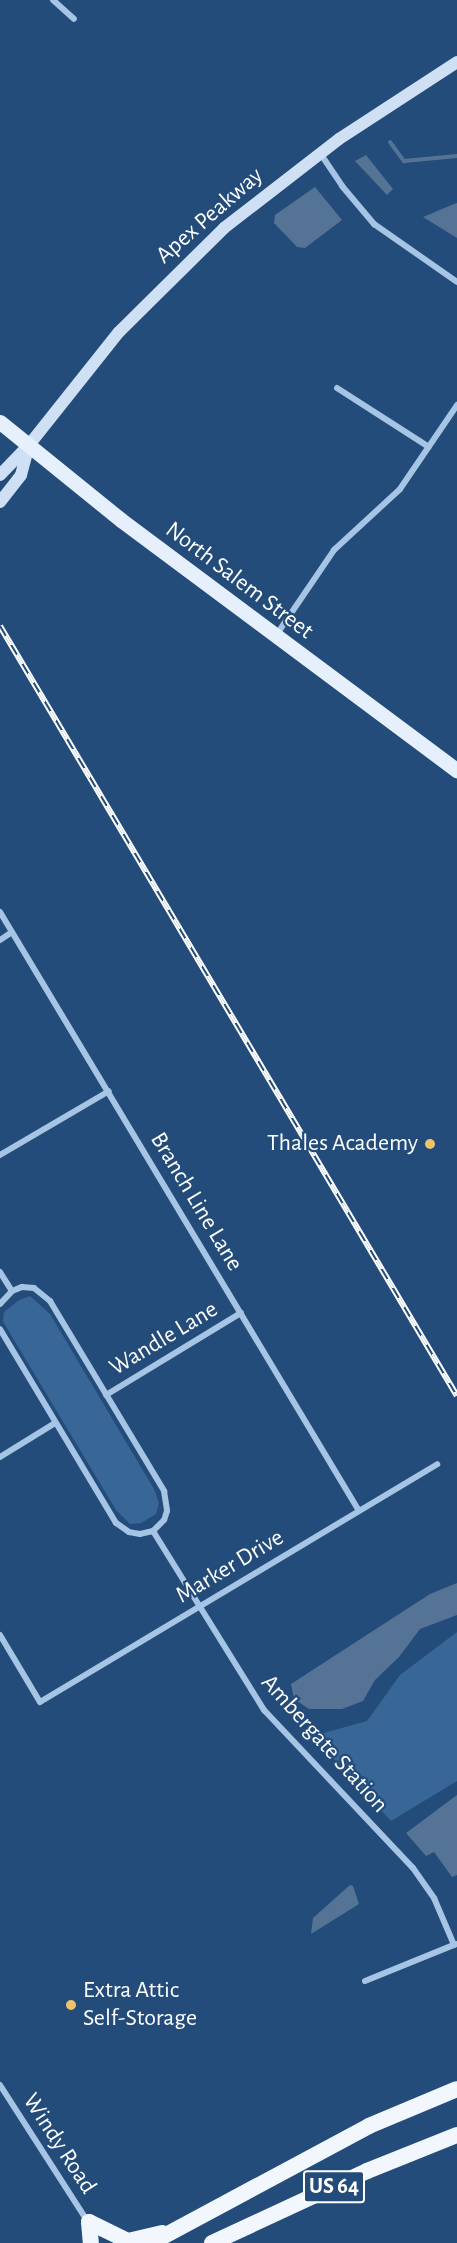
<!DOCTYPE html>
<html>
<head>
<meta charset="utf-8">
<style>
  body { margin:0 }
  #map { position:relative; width:457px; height:2243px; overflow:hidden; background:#234c7a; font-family:"Alegreya Sans",sans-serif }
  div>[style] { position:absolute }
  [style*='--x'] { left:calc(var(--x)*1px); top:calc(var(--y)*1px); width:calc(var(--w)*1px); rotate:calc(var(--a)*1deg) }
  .green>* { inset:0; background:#376697 }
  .water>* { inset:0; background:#557395 }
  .stream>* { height:4px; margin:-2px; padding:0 2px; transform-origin:2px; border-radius:2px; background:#557395 }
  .minor>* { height:6px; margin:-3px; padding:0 3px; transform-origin:3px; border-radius:3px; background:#a6c4e4 }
  .secondary>* { height:12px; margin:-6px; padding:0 6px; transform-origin:6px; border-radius:6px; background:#cfe0f4 }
  .primary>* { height:15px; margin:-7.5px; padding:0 7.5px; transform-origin:7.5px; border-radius:7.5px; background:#e6effc }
  .trunk>* { height:16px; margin:-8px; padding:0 8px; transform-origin:8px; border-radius:8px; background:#f2f7fe }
  .rail>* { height:6px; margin-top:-3px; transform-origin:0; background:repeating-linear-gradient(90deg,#234c7a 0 11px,#fff 0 22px); box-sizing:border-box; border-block:2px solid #fff }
  .dots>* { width:16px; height:16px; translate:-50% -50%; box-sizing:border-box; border:3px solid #234c7a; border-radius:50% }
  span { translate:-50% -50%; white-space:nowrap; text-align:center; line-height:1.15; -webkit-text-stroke:4.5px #234c7a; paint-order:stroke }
  .shield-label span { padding:2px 4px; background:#234c7a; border:2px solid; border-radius:4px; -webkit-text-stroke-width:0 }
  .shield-label { font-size:22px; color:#fff; font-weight:700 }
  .street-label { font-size:24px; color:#fff }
  .poi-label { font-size:24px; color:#fff }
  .right { translate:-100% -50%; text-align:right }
  .left { translate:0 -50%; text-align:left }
</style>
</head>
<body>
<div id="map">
  <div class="green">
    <div style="clip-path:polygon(30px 1296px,50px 1314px,154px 1489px,159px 1503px,156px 1514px,141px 1523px,130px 1524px,116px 1510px,8px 1330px,3px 1321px,4px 1312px,19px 1300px)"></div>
    <div style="clip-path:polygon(457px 1632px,457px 1781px,391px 1821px,313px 1736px,367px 1721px,400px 1675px)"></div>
  </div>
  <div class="water">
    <div style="clip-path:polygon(366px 155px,393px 189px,387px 195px,355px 161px)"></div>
    <div style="clip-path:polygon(315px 187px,342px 220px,305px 248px,297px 247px,274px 223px,275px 215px)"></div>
    <div style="clip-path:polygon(457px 203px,457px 238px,423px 217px,454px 204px)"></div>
    <div style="clip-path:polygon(457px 1583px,457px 1615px,420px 1629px,399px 1657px,375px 1680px,363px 1701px,342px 1709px,309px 1709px,294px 1699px,291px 1684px,430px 1594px)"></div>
    <div style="clip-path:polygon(457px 1795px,457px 1875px,452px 1877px,434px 1852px,426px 1856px,406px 1833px)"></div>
    <div style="clip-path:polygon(350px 1885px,353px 1886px,359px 1904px,311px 1934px,313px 1918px)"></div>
  </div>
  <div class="stream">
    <div style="--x:390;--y:142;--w:24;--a:54"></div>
    <div style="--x:404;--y:161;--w:53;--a:-5.4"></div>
  </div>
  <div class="minor">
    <div style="--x:53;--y:0;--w:28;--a:42"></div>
    <div style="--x:320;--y:153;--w:40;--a:56"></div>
    <div style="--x:342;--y:186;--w:50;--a:49.9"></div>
    <div style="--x:374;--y:224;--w:101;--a:34.9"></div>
    <div style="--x:337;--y:388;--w:109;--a:32.7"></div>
    <div style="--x:277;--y:634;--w:102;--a:-55.8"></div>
    <div style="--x:334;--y:550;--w:90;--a:-42.7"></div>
    <div style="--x:400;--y:489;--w:102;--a:-55.8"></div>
    <div style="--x:0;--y:912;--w:698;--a:59.06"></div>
    <div style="--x:0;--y:940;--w:14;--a:-34"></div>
    <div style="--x:0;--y:1155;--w:126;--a:-30.4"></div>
    <div style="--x:0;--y:1272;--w:22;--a:58"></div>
    <div style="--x:0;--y:1304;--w:18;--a:-47"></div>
    <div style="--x:12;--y:1291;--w:11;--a:-22"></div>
    <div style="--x:22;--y:1287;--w:12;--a:5"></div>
    <div style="--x:34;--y:1288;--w:21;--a:39"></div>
    <div style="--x:50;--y:1301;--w:222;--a:59"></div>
    <div style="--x:164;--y:1491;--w:20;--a:81"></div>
    <div style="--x:167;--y:1511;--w:9;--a:108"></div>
    <div style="--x:164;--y:1520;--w:16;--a:135"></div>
    <div style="--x:153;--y:1531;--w:13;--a:167"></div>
    <div style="--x:140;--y:1534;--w:11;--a:-170"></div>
    <div style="--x:129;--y:1532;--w:16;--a:-145"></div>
    <div style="--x:116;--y:1523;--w:226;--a:-120.9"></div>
    <div style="--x:106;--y:1395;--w:158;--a:-31.3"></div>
    <div style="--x:0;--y:1457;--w:65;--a:-31.7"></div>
    <div style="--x:153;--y:1531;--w:211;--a:58.2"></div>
    <div style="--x:264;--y:1710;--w:217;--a:46.7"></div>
    <div style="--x:413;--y:1868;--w:37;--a:55"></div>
    <div style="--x:434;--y:1898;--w:51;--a:66.9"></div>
    <div style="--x:0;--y:1635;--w:78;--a:59.2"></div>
    <div style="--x:40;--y:1702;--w:463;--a:-30.9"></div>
    <div style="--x:365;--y:1981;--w:98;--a:-22.1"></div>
    <div style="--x:0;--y:2085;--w:163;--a:57.3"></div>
  </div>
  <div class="secondary">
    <div style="--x:0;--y:475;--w:42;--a:-46"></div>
    <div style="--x:29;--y:445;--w:144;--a:-51.5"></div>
    <div style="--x:119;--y:332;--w:148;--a:-44.7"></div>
    <div style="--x:224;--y:228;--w:145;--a:-37.7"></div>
    <div style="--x:339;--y:139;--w:141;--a:-33.1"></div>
    <div style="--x:0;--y:502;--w:34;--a:-52"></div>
    <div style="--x:21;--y:475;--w:30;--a:-75"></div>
  </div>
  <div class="primary">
    <div style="--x:0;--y:422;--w:156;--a:39"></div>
    <div style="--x:121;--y:520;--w:419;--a:36.7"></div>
  </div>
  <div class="trunk">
    <div style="--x:89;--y:2222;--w:43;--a:26"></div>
    <div style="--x:128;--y:2241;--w:35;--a:-13"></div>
    <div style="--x:89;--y:2222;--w:21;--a:85"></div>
    <div style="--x:151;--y:2243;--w:247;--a:-28.2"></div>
    <div style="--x:369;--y:2126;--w:95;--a:-22.8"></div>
    <div style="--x:212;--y:2243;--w:171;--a:-24.9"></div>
    <div style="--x:367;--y:2171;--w:97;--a:-21.8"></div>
  </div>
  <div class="rail">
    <div style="--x:0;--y:626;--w:895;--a:59.31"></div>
  </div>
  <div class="dots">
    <div style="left:430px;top:1144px;background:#efc369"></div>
    <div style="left:71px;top:2005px;background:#efc369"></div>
  </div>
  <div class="shield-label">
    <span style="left:334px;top:2187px">US 64</span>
  </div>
  <div class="street-label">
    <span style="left:210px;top:216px;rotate:-41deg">Apex Peakway</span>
    <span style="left:239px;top:581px;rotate:37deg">North Salem Street</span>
    <span style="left:196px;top:1202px;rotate:59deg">Branch Line Lane</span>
    <span style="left:164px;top:1339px;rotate:-31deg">Wandle Lane</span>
    <span style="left:230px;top:1567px;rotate:-31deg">Marker Drive</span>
    <span style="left:324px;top:1744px;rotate:48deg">Ambergate Station</span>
    <span style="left:59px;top:2144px;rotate:57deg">Windy Road</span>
  </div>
  <div class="poi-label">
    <span class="right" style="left:418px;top:1144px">Thales Academy</span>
    <span class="left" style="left:83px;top:2005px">Extra Attic<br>Self-Storage</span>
  </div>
</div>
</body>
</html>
